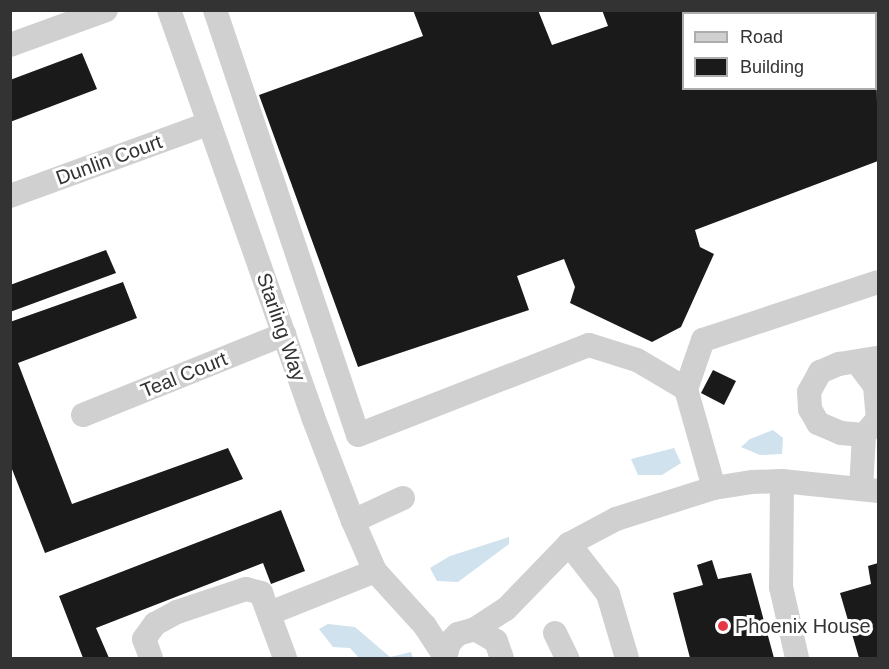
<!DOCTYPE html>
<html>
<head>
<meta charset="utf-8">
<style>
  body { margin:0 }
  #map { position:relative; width:889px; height:669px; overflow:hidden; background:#fff; font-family:Arial,sans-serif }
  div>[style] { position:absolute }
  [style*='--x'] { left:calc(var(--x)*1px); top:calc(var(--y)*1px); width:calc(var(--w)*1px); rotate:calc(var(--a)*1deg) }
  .water>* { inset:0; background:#cfe2ee }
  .building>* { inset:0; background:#1a1a1a }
  .minor>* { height:24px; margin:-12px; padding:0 12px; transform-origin:12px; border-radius:12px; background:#d0d0d0 }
  .dots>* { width:16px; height:16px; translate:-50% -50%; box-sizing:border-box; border:3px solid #fff; border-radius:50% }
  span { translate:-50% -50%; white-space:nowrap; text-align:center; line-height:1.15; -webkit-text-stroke:6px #fff; paint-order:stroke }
  .street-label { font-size:20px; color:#333 }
  .poi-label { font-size:20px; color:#333 }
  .left { translate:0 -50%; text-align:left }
  .frame { position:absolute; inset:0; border:12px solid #333; pointer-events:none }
  .legend { position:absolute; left:682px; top:12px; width:195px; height:78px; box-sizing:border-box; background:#fff; border:2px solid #adadad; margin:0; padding:8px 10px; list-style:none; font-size:18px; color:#333 }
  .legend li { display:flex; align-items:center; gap:12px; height:30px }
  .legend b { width:30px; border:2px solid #adadad }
</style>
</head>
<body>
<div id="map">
  <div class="water">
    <div style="clip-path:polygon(773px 430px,783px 438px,782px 454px,760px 455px,741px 447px,750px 439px)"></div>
    <div style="clip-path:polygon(674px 448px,681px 463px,662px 475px,638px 475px,631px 459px)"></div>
    <div style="clip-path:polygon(509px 537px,509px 544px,458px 582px,437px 581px,430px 568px,450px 556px)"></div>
    <div style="clip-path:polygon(328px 624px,355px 627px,390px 657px,411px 652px,413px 658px,359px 658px,350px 648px,333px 647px,319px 629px)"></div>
  </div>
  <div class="building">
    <div style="clip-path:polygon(413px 10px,538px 10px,552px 45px,608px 26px,602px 10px,863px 10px,864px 14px,684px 14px,684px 88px,876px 88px,876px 44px,878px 161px,695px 230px,700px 247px,714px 254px,681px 327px,652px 342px,570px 303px,575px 287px,564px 259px,517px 276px,529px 310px,358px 367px,259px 95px,423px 36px)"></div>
    <div style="clip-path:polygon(82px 53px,97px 89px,10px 122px,10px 80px)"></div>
    <div style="clip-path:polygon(106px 250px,116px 273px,10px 312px,10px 285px)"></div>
    <div style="clip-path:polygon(123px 282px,137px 318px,18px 363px,72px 504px,228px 448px,243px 479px,45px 553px,10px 464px,10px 322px)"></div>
    <div style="clip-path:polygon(713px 370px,736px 381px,724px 405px,701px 393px)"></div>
    <div style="clip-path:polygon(281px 510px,305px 571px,271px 584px,263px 563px,96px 628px,109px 658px,83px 658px,59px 596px)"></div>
    <div style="clip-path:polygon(712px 560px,718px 579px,751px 573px,774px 658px,690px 658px,673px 593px,703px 585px,697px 565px)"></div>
    <div style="clip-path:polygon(878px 563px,878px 658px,859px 658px,840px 593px,871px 584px,868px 566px)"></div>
  </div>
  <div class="minor">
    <div style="--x:169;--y:10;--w:432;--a:70.5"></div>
    <div style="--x:313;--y:417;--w:111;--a:69"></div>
    <div style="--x:353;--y:521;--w:55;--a:66.3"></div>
    <div style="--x:375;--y:571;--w:74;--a:47.7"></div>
    <div style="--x:425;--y:626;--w:37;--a:57"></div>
    <div style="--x:215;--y:10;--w:448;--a:71.4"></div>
    <div style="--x:358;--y:435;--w:248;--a:-21.3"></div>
    <div style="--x:589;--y:345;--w:50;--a:17.4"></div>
    <div style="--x:637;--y:360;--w:57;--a:30.6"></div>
    <div style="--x:10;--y:45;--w:102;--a:-20"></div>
    <div style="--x:10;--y:196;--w:211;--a:-20"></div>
    <div style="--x:857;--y:362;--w:30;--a:53"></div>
    <div style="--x:875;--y:386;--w:33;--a:85"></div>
    <div style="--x:83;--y:415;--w:217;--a:-21.9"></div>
    <div style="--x:864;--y:435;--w:23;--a:-175"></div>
    <div style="--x:841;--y:433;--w:25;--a:-157"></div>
    <div style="--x:818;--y:423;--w:16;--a:-120"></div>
    <div style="--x:810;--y:409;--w:17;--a:-93"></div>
    <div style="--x:809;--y:392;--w:23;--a:-61"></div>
    <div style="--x:820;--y:372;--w:21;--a:-23"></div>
    <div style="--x:839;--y:364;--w:39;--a:-9"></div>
    <div style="--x:782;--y:481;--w:106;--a:90.5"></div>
    <div style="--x:781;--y:587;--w:73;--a:77.3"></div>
    <div style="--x:714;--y:488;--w:103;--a:-105.8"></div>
    <div style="--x:686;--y:389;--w:52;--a:-70.9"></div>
    <div style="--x:703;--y:340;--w:184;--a:-18.3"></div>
    <div style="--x:861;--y:489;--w:54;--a:-86.8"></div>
    <div style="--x:864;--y:435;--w:21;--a:-49"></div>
    <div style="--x:353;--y:521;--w:55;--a:-24.7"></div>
    <div style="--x:569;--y:544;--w:63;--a:52"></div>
    <div style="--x:608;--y:594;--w:67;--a:73.5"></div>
    <div style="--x:270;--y:613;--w:113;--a:-21.8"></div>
    <div style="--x:475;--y:629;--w:37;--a:-33"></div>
    <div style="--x:506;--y:609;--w:91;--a:-45.9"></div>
    <div style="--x:569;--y:544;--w:53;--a:-28"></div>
    <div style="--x:616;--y:519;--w:103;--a:-17.6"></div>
    <div style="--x:714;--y:488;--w:39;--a:-9"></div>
    <div style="--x:753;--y:482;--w:29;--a:-2"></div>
    <div style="--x:782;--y:481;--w:97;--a:5.9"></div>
    <div style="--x:555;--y:633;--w:28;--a:64"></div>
    <div style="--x:151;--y:658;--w:20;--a:-110"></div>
    <div style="--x:144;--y:639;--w:19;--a:-54"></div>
    <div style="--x:155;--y:624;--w:25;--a:-29"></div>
    <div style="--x:177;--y:612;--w:73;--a:-18.4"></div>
    <div style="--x:246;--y:589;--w:16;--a:15"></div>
    <div style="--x:261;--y:593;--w:69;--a:69.7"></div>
    <div style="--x:445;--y:658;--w:16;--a:-75"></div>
    <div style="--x:449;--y:643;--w:13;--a:-45"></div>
    <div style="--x:458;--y:634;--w:18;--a:-16"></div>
    <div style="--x:475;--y:629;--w:24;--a:30"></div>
    <div style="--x:496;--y:641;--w:18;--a:71"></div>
  </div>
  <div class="dots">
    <div style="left:723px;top:626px;background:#e63946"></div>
  </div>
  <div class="street-label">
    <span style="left:109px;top:160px;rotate:-20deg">Dunlin Court</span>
    <span style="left:281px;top:327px;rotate:71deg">Starling Way</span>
    <span style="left:184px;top:375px;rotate:-22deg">Teal Court</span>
  </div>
  <div class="poi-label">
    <span class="left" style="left:735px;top:626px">Phoenix House</span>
  </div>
  <div class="frame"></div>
  <ul class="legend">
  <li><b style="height:8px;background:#d0d0d0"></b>Road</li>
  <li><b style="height:16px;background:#1a1a1a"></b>Building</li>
  </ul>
</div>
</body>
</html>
